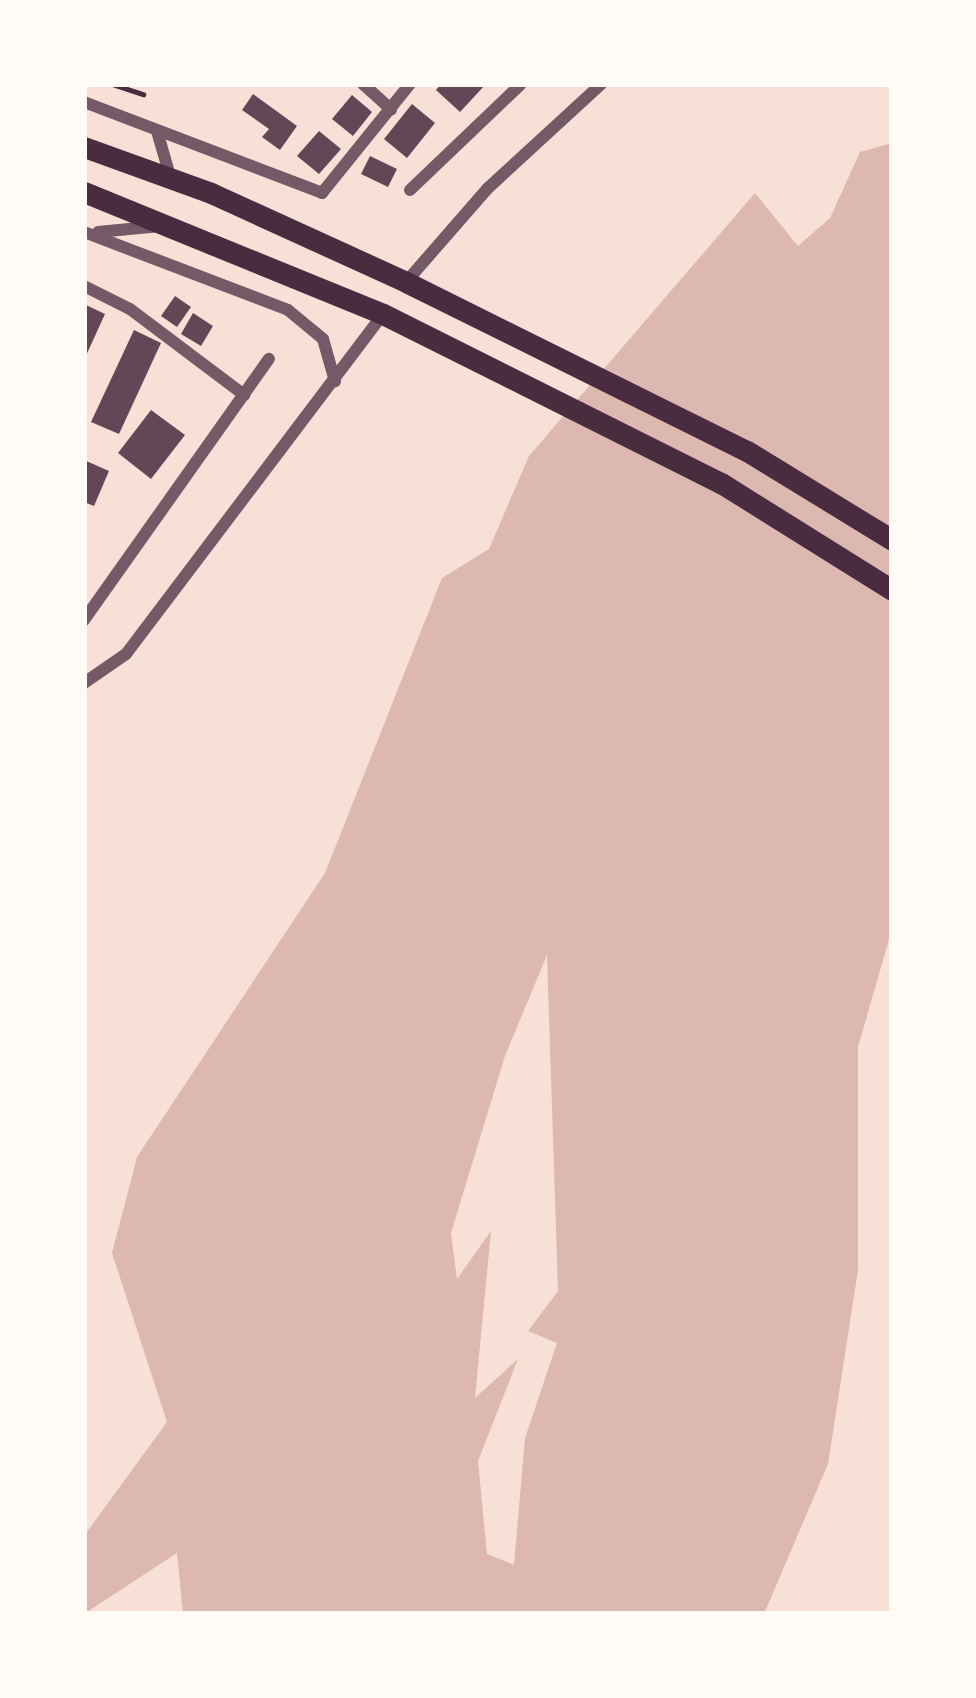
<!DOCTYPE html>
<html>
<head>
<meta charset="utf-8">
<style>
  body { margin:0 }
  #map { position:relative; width:976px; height:1698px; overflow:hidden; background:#f7e1d7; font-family:"Roboto Condensed",sans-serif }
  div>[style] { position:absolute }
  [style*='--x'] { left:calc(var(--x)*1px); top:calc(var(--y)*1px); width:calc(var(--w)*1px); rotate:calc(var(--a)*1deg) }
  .water>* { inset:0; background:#dcb8b0 }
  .building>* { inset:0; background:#644757 }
  .path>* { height:4.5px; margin:-2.25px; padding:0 2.25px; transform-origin:2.25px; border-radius:2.25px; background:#4a2c40 }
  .minor>* { height:12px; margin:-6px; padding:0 6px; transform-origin:6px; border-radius:6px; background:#755966 }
  .trunk>* { height:21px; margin:-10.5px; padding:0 10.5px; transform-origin:10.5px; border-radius:10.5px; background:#4a2c40 }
  span { translate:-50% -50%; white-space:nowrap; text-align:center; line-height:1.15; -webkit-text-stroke:9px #fffaf5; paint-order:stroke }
  .frame { position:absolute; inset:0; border:87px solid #fffaf5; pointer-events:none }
</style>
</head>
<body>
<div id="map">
  <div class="water">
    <div style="clip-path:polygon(evenodd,892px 143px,892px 929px,858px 1047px,858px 1270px,828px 1464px,764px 1614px,183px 1614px,177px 1553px,84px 1614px,84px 1536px,167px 1422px,112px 1253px,137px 1157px,325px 873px,442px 578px,489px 549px,529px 456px,755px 193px,798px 246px,830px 218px,860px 152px,892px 143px,547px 955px,558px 1291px,528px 1331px,557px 1343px,525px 1438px,514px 1565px,487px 1554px,478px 1461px,518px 1359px,475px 1398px,491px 1231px,457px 1279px,451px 1233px,505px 1056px,547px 955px)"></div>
  </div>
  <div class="building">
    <div style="clip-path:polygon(441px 84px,486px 84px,460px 112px,436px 90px)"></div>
    <div style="clip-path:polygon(253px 94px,297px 126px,280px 150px,262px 137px,269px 129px,242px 110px)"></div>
    <div style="clip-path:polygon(352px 95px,372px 112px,353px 136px,332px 119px)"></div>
    <div style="clip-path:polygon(412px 104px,435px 123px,407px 158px,384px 139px)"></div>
    <div style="clip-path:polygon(319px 131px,341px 149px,319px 174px,297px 156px)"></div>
    <div style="clip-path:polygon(370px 156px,397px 169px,388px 187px,361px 174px)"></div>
    <div style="clip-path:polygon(175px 296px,191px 307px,177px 327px,161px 316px)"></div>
    <div style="clip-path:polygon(84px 304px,105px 314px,84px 360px)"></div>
    <div style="clip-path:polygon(193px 313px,213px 326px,201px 346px,181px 334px)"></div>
    <div style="clip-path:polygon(134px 330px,161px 343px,119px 434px,91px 422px)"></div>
    <div style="clip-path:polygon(151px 410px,185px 435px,151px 479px,118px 453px)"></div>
    <div style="clip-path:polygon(84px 460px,109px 471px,94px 506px,84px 502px)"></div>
  </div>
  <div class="path">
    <div style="--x:112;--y:84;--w:33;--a:18"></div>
  </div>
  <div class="minor">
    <div style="--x:363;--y:84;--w:38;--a:42"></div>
    <div style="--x:84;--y:102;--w:255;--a:20.9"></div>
    <div style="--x:322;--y:193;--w:140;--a:-51.1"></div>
    <div style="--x:157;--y:131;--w:47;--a:73.9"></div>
    <div style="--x:410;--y:190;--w:153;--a:-43.7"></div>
    <div style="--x:84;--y:232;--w:218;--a:20.9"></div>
    <div style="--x:288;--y:310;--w:45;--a:39.6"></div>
    <div style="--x:323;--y:339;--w:44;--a:74.1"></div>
    <div style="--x:98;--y:232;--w:63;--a:-5.4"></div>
    <div style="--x:406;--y:282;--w:123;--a:-48.9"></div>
    <div style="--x:487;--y:189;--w:155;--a:-42.6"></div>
    <div style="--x:84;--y:286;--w:51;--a:26.6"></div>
    <div style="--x:130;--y:309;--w:143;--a:37"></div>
    <div style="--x:84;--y:620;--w:320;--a:-54.7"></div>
    <div style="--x:84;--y:683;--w:51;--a:-34.6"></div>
    <div style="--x:126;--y:654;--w:426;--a:-52.9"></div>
  </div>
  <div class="trunk">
    <div style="--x:84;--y:147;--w:135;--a:19.9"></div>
    <div style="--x:211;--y:193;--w:214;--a:24.5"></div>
    <div style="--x:406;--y:282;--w:381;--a:26.4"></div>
    <div style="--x:747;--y:451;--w:170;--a:31.5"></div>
    <div style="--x:84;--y:192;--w:323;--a:22.2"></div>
    <div style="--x:383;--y:314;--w:378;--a:26.6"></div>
    <div style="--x:721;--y:483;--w:202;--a:32"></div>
  </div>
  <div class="frame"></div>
</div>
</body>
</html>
